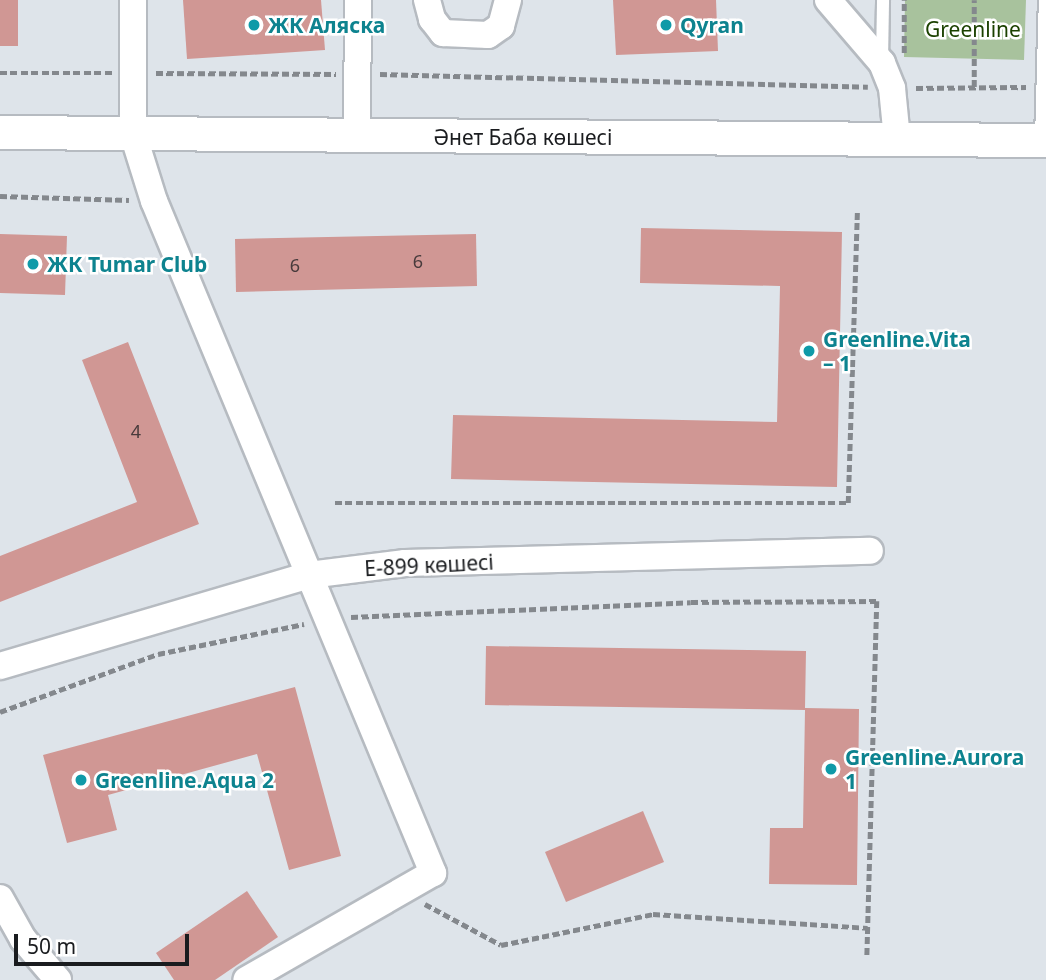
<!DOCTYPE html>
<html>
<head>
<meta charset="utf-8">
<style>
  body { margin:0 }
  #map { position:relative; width:1046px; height:980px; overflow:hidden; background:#dee4ea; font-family:"Noto Sans",sans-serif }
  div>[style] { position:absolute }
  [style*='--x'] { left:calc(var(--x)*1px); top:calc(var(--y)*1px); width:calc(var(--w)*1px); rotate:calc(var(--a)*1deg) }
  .green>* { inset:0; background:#a8c29d }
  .building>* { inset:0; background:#d09794 }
  .path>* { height:4.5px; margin-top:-2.25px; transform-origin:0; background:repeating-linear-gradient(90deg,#84888d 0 7px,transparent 0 10.5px) }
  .roads { filter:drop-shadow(2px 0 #b6bbc1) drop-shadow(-2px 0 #b6bbc1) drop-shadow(0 2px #b6bbc1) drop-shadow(0 -2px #b6bbc1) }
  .service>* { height:12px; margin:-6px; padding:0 6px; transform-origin:6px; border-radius:6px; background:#fff }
  .minor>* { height:26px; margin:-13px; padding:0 13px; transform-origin:13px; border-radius:13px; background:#fff }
  .tertiary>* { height:33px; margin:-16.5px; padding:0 16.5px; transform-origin:16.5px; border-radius:16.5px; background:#fff }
  .dots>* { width:19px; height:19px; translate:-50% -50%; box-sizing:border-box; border:4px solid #fff; border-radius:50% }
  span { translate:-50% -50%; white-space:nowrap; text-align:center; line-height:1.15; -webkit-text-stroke:5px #fff; paint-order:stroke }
  .number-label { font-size:18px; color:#483b3c }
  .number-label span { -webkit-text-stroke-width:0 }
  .culture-label { font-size:21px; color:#0d838f; font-weight:700 }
  .left { translate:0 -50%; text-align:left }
  .park-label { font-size:21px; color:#1b4100 }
  .street-label { font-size:21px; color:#1a1c1f }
  .scale { position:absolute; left:14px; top:934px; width:175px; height:32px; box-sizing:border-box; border:4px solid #1a1c1f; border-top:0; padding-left:9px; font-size:21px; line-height:24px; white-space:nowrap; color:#1a1c1f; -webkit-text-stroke:5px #fff; paint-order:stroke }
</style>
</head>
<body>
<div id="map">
  <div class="green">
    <div style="clip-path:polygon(905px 0,1026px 0,1024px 60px,904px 57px)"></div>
  </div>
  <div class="building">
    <div style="clip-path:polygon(0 0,18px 0,18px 46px,0 46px)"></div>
    <div style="clip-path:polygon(183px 0,321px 0,325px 50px,187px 59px)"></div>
    <div style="clip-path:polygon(613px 0,716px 0,718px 51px,616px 55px)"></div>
    <div style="clip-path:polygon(641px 228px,842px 232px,837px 487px,451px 479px,453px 415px,777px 422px,780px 286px,640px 283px)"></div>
    <div style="clip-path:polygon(0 234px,67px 236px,65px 295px,0 293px)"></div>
    <div style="clip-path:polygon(476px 234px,477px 286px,236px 292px,235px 239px)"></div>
    <div style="clip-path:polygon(128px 342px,199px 524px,0 602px,0 556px,137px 502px,82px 360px)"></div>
    <div style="clip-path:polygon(486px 646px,806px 651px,805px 708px,859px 709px,857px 885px,769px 884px,770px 828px,803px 828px,805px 710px,485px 705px)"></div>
    <div style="clip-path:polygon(295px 687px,341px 856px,289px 870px,257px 754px,108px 795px,117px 830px,67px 843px,43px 755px)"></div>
    <div style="clip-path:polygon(643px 811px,664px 862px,566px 902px,545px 852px)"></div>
    <div style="clip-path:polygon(247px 891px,278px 937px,215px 980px,174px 980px,156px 953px)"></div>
  </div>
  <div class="path">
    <div style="--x:904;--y:53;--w:53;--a:-90"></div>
    <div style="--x:0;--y:73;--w:112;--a:0"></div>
    <div style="--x:156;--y:73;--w:180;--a:0.3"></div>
    <div style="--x:380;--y:74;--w:488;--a:1.5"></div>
    <div style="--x:974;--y:87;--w:87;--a:-90"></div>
    <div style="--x:916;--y:88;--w:110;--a:-0.5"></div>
    <div style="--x:0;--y:196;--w:129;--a:1.8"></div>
    <div style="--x:335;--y:503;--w:513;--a:0"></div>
    <div style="--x:848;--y:503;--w:293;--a:-88.2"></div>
    <div style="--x:351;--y:617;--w:340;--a:-2.5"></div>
    <div style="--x:691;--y:602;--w:186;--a:-0.3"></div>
    <div style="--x:877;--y:601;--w:356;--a:91.6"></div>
    <div style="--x:0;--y:712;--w:168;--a:-20.2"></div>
    <div style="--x:158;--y:654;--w:149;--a:-11.6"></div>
    <div style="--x:425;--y:904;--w:86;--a:28.3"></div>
    <div style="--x:501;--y:945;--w:155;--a:-11.5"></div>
    <div style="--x:653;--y:914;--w:215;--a:3.7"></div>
  </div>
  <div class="roads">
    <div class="service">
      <div style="--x:882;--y:60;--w:60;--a:-89"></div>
      <div style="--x:1041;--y:139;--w:139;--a:-88.4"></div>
    </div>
    <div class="minor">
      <div style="--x:133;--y:0;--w:134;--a:90"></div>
      <div style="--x:133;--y:134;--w:70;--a:72.6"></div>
      <div style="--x:154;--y:201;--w:728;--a:67.45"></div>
      <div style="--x:433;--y:873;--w:215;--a:150.2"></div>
      <div style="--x:427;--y:0;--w:20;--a:75"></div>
      <div style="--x:432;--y:19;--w:18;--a:52"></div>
      <div style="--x:443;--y:33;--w:45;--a:2.5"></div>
      <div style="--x:488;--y:35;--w:16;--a:-35"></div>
      <div style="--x:501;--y:26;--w:27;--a:-75"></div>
      <div style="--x:828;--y:0;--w:83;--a:49.4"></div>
      <div style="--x:882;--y:63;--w:27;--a:68"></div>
      <div style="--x:892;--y:88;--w:51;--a:84.4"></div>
      <div style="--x:357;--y:136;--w:136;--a:-89.6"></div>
      <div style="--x:0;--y:666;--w:322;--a:-16.4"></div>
      <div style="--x:309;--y:575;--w:97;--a:-7.1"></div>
      <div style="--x:405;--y:563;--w:465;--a:-1.5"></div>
      <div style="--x:0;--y:898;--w:47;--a:60.7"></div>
      <div style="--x:23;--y:939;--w:54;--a:49.5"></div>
    </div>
    <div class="tertiary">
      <div style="--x:0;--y:132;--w:1046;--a:0.44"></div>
    </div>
  </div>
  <div class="dots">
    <div style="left:254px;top:25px;background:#0f9aa8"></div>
    <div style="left:666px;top:25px;background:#0f9aa8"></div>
    <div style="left:33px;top:264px;background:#0f9aa8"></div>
    <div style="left:809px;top:351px;background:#0f9aa8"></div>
    <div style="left:831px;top:769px;background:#0f9aa8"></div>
    <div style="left:81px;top:780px;background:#0f9aa8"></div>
  </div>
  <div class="number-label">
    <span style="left:418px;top:261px">6</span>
    <span style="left:295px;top:265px">6</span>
    <span style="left:136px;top:431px">4</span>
  </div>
  <div class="culture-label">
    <span class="left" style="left:268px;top:25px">ЖК Аляска</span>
    <span class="left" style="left:680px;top:25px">Qyran</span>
    <span class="left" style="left:47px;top:264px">ЖК Tumar Club</span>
    <span class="left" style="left:823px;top:351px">Greenline.Vita<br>– 1</span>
    <span class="left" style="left:845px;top:769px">Greenline.Aurora<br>1</span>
    <span class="left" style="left:95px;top:780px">Greenline.Aqua 2</span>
  </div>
  <div class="park-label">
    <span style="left:973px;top:29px">Greenline</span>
  </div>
  <div class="street-label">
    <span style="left:523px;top:137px">Әнет Баба көшесі</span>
    <span style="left:429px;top:565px;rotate:-3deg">Е-899 көшесі</span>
  </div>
  <div class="scale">50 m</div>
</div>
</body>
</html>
